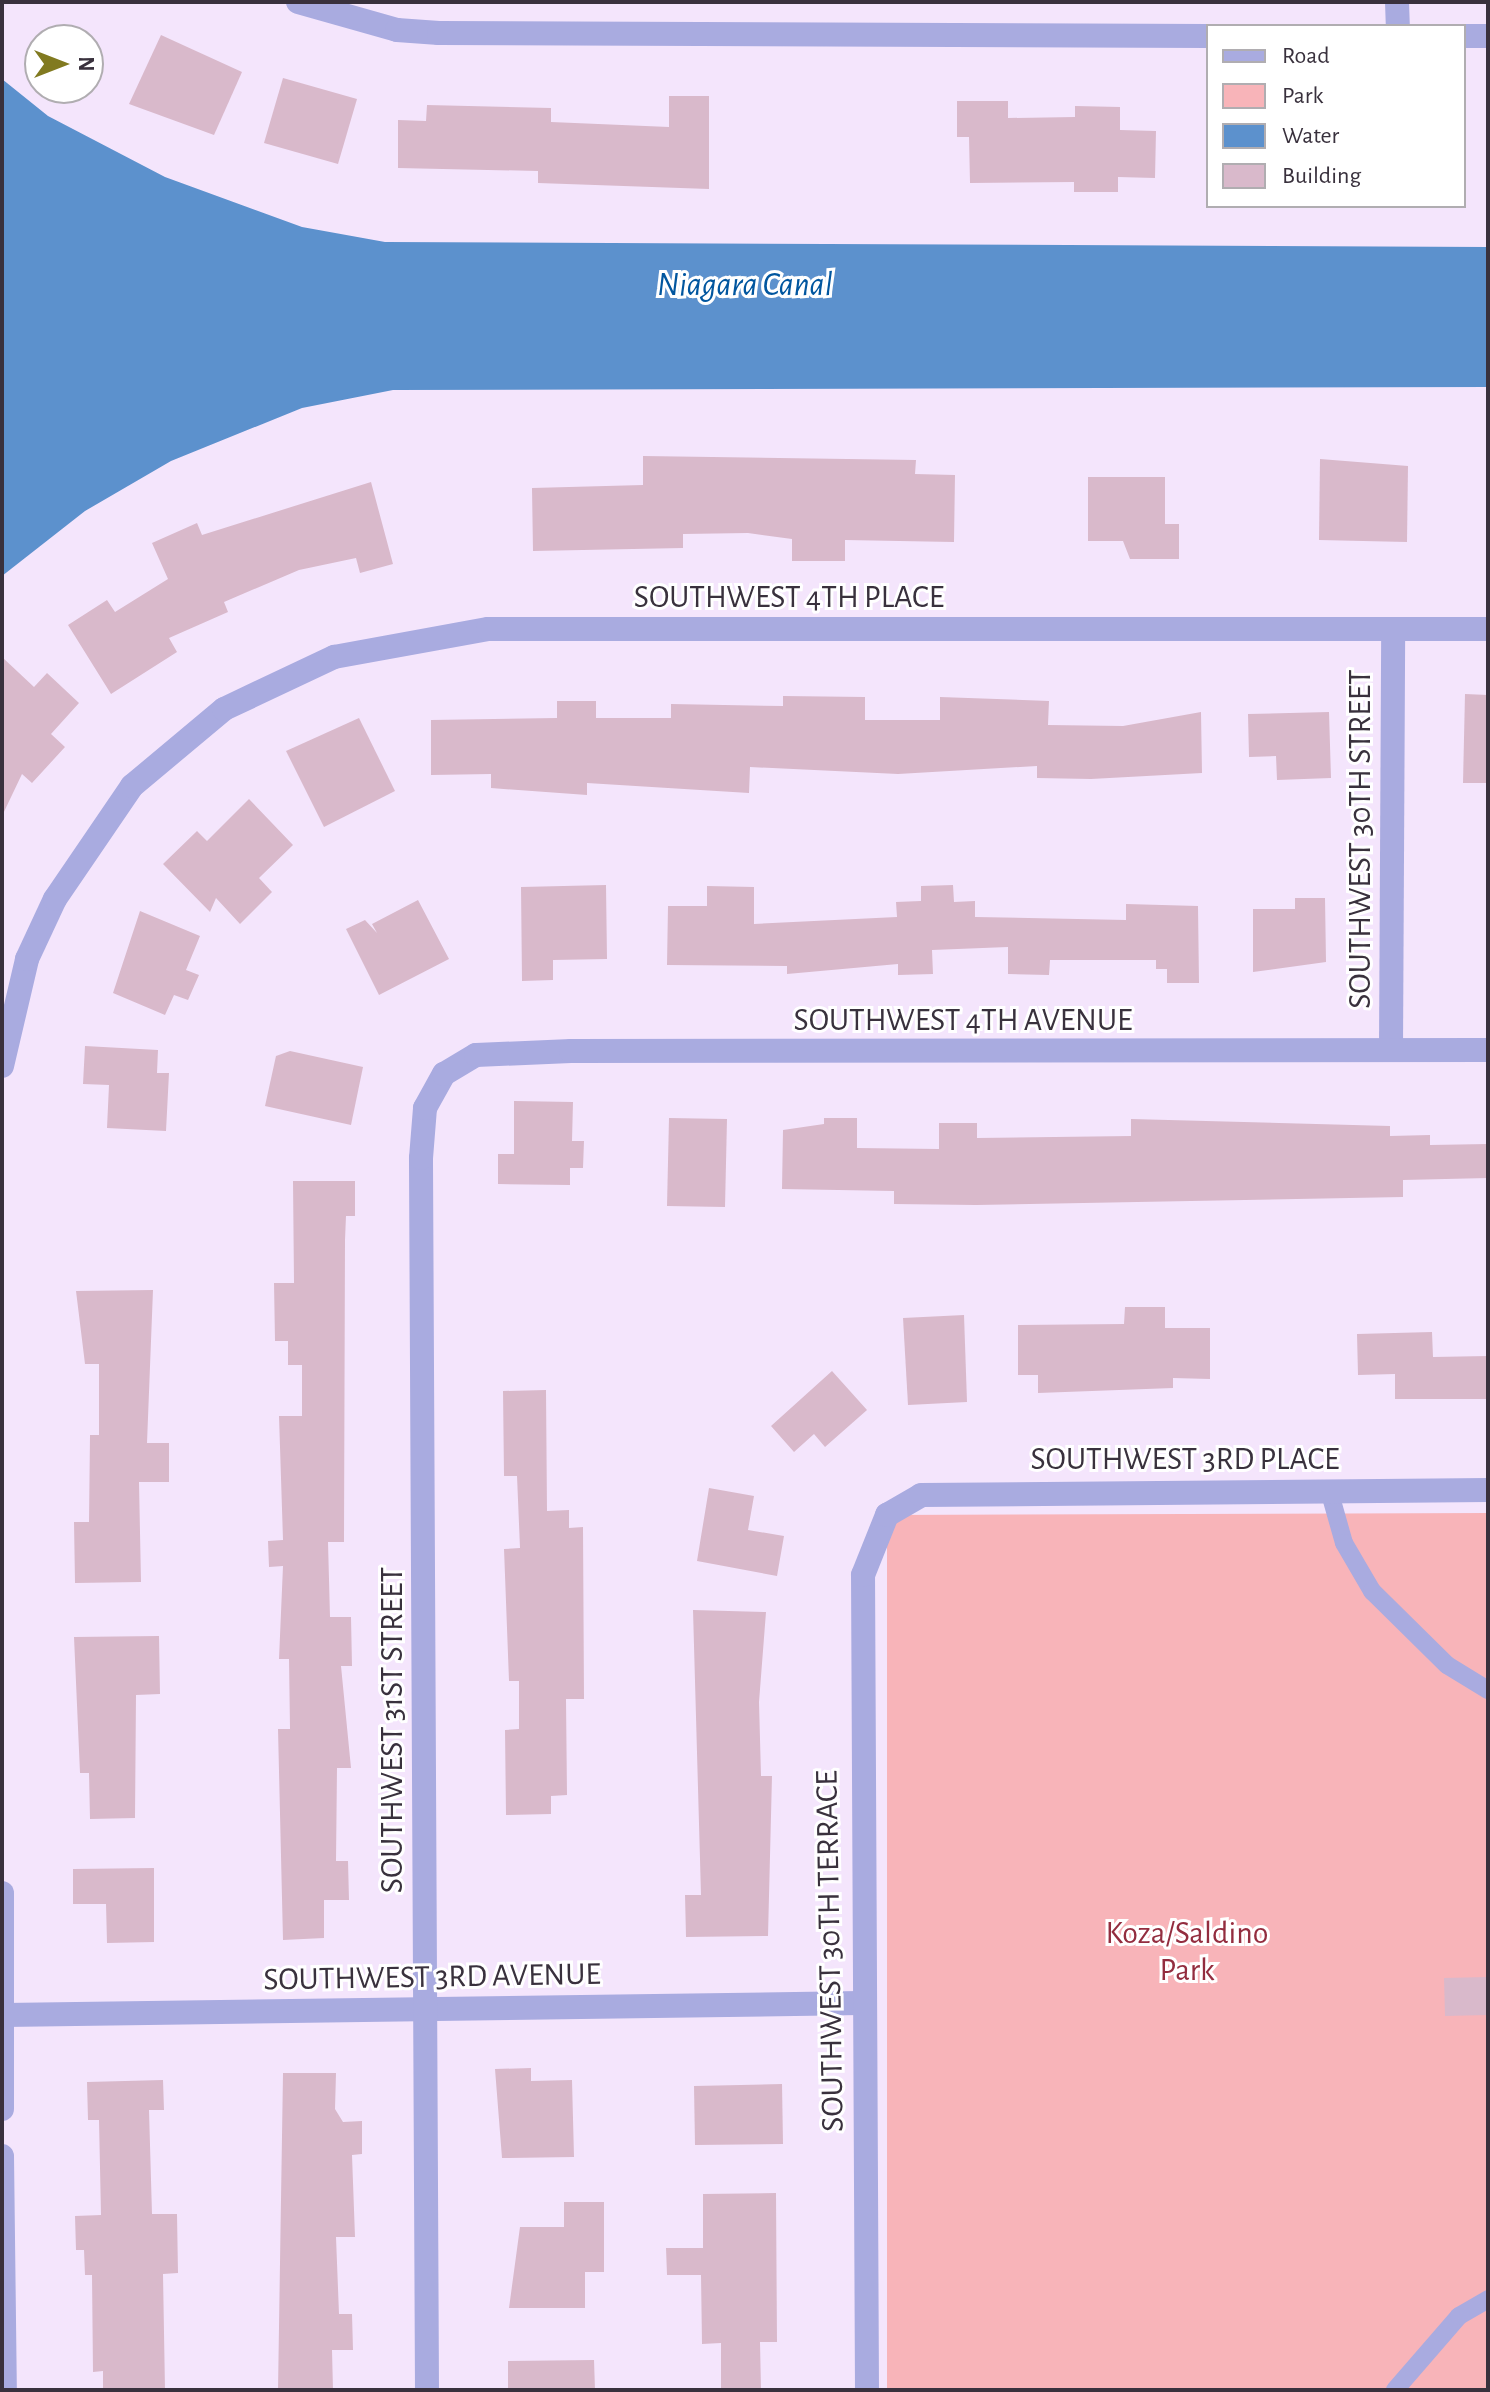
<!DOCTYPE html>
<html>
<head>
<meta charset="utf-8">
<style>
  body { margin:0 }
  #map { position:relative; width:1490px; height:2392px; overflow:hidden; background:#f4e5fc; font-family:"Alegreya Sans",sans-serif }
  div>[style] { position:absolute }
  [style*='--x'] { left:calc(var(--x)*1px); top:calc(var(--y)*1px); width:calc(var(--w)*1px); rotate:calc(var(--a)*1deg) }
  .green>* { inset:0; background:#f8b4b9 }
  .water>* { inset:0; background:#5c91cd }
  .building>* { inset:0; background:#d9b9cb }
  .lane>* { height:18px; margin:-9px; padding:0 9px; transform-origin:9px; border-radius:9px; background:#a9abe0 }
  .street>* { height:24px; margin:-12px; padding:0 12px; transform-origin:12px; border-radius:12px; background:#a9abe0 }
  span { translate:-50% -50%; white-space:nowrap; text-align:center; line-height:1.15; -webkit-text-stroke:6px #fff; paint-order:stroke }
  .street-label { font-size:32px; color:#39313d }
  .park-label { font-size:32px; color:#932d3f }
  .water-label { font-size:34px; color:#01569f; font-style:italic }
  .frame { position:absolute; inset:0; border:4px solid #39313d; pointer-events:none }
  .legend { position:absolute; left:1206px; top:24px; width:260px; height:184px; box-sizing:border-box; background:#fff; border:2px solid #b0adb1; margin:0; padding:10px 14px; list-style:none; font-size:24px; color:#39313d }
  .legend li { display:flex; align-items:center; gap:16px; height:40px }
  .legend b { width:40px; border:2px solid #b0adb1 }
  .north { position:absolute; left:24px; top:24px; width:80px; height:80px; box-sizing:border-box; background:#fff; border:2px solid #b0adb1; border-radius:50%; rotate:90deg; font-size:22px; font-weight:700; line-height:32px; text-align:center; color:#39313d }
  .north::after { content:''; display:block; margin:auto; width:28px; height:36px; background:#817a20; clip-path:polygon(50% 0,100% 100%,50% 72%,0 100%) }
</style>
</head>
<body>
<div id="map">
  <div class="green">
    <div style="clip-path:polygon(1488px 1513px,1488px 2390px,887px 2390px,887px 1515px)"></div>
  </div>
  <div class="water">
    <div style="clip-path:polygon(2px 79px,48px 116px,165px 177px,302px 227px,385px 242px,1488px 247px,1488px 387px,393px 390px,302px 408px,171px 461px,85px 511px,2px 576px)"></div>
  </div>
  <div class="building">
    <div style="clip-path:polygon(161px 35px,242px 72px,214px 135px,129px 104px)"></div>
    <div style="clip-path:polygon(283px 78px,357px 99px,338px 164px,264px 143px)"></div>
    <div style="clip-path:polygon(669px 96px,709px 96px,709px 189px,538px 183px,538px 171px,398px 168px,398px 120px,426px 121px,427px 105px,551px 108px,551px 122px,669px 127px)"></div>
    <div style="clip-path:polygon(957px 101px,1008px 101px,1008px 118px,1075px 117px,1075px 106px,1120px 107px,1120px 130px,1156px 131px,1155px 178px,1118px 177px,1118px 192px,1074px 192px,1074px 182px,970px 183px,969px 137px,957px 137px)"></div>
    <div style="clip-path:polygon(643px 456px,916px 460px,915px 474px,955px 475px,954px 542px,845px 540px,845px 561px,792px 561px,792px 539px,748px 533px,683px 534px,683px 548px,533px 551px,532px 488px,643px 485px)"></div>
    <div style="clip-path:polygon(1320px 459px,1408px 466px,1407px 542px,1319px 540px)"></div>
    <div style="clip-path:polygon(1088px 477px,1165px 477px,1165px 524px,1179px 524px,1179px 559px,1130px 559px,1123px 541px,1088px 541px)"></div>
    <div style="clip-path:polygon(371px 482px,393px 564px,360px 573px,356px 558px,299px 570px,224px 602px,228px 612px,169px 638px,177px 652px,111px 694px,68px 625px,107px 600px,115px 612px,168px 579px,152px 543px,197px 523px,202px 535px)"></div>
    <div style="clip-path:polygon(2px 657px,34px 687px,47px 673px,79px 703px,51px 734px,65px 747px,32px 783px,22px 774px,2px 816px)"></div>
    <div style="clip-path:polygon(1465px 694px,1488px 695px,1488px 783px,1463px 783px)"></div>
    <div style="clip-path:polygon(783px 696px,865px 697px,865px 720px,940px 720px,940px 697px,1049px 701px,1048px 725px,1123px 726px,1201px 712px,1202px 773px,1091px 779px,1037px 778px,1037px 766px,898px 774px,750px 767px,749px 793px,587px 783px,587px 795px,491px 788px,491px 774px,431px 775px,431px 720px,557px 718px,557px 701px,596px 701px,596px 718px,671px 718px,671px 704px,783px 706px)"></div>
    <div style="clip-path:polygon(1329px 712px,1331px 778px,1277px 780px,1276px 756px,1249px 757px,1248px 714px)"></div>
    <div style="clip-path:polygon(359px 718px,395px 791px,324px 827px,286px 751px)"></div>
    <div style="clip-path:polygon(249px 799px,293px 845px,259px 878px,272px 892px,240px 924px,216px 898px,210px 912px,163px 864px,197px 831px,207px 841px)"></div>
    <div style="clip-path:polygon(606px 885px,607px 959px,553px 960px,553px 980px,522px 981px,521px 887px)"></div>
    <div style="clip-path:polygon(953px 885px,954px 902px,975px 901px,975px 917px,1126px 920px,1126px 904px,1198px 906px,1199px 983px,1167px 983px,1167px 969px,1156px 969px,1156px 960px,1050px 960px,1049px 975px,1008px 974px,1008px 947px,932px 950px,933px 974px,898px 975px,898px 964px,787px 974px,787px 966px,667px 965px,668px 906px,707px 906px,707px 886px,754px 887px,754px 924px,897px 917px,896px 902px,921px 901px,921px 886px)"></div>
    <div style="clip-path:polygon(1295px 898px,1325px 898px,1326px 962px,1253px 972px,1253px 909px,1295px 909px)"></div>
    <div style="clip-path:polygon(418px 900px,449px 959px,379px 995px,346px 929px,365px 920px,377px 933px,372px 924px)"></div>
    <div style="clip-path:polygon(140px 911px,200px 936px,186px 970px,199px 975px,188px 1000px,174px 995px,165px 1015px,113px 993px)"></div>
    <div style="clip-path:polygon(85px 1046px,158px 1050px,157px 1073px,169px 1073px,166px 1131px,107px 1128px,109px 1085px,83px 1084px)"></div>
    <div style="clip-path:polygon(290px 1051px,363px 1067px,351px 1125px,265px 1106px,276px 1056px)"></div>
    <div style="clip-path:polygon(514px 1101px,573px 1102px,572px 1141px,584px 1141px,583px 1168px,570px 1168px,570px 1185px,498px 1184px,498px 1154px,514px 1154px)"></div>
    <div style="clip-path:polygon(669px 1118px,727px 1119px,725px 1207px,667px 1206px)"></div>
    <div style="clip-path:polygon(824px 1118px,857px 1118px,857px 1148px,939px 1149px,939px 1123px,977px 1123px,977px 1138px,1131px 1136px,1131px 1119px,1390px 1126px,1390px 1136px,1430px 1135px,1430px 1145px,1488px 1144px,1488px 1178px,1403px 1180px,1403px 1197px,976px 1205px,894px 1204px,894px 1191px,782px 1189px,783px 1130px,824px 1124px)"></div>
    <div style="clip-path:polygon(293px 1181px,355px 1181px,355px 1216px,346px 1216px,345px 1240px,344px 1542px,328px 1542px,330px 1617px,351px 1617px,352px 1666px,341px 1666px,351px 1768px,337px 1768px,336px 1861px,348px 1861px,349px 1900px,324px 1900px,324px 1938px,283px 1940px,278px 1729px,290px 1729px,289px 1659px,279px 1659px,283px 1566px,269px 1567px,268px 1541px,283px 1540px,279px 1416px,302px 1416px,302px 1365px,288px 1365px,288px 1341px,275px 1341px,274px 1283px,294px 1283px)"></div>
    <div style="clip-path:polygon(153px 1290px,147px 1443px,169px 1443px,169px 1482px,139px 1482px,141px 1582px,75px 1583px,74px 1522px,89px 1522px,90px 1435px,99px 1435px,99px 1364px,85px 1364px,76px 1291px)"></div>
    <div style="clip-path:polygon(1125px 1307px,1165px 1307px,1165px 1328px,1210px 1328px,1210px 1379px,1173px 1378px,1173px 1388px,1038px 1393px,1038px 1375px,1018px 1375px,1018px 1325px,1124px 1324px)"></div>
    <div style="clip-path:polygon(964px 1315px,967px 1402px,908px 1405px,903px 1318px)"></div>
    <div style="clip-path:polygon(1432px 1332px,1433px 1357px,1488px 1356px,1488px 1399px,1395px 1399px,1395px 1374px,1358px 1375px,1357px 1334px)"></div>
    <div style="clip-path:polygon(832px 1371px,867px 1410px,825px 1447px,814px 1434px,794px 1452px,771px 1426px)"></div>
    <div style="clip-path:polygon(546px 1390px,547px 1511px,569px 1510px,569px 1528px,583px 1527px,584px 1699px,566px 1699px,567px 1795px,551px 1796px,551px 1814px,506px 1815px,505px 1730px,519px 1729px,519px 1681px,509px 1681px,504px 1549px,520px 1548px,517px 1476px,504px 1476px,503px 1391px)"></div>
    <div style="clip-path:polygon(709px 1488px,754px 1496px,748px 1530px,784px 1536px,777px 1576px,697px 1561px)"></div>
    <div style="clip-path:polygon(693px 1610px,766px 1612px,759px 1702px,761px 1776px,772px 1776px,768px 1936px,686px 1937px,685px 1895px,701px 1895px)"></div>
    <div style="clip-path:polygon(159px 1636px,160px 1694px,136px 1695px,135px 1818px,90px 1819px,89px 1773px,80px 1773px,74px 1637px)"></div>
    <div style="clip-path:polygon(154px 1868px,154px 1942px,107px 1943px,106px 1904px,73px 1904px,73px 1869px)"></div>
    <div style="clip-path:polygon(1488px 1977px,1488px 2015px,1445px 2016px,1444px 1978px)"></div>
    <div style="clip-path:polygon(531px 2068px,531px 2081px,572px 2080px,574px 2157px,502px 2158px,495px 2069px)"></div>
    <div style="clip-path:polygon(283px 2073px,336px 2073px,335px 2109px,343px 2122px,362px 2121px,362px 2154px,352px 2155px,355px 2237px,336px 2237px,339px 2314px,352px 2314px,353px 2350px,332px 2350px,333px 2390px,278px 2390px)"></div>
    <div style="clip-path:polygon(163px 2080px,164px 2110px,149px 2110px,152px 2214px,177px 2214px,178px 2273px,163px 2274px,165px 2390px,103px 2390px,103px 2371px,93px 2372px,92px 2275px,85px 2275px,84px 2250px,76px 2250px,75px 2216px,101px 2215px,99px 2120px,88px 2120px,87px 2082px)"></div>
    <div style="clip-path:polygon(782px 2084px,783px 2144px,695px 2145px,694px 2086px)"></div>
    <div style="clip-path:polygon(776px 2193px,777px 2342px,760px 2342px,761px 2390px,721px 2390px,721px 2343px,702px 2344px,701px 2275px,667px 2275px,666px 2248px,703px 2248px,703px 2194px)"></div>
    <div style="clip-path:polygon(564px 2202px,604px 2202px,604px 2272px,585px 2272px,585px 2308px,509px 2308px,520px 2227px,564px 2227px)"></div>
    <div style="clip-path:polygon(594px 2360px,595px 2390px,508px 2390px,508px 2361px)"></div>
  </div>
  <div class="lane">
    <div style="--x:1329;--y:1490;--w:55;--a:74.2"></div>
    <div style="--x:1344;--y:1543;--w:56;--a:59.7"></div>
    <div style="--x:1372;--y:1591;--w:105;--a:44.6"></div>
    <div style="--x:1447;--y:1665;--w:48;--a:31.4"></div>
    <div style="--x:1395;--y:2390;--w:98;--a:-49.1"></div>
    <div style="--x:1459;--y:2316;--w:34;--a:-30"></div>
  </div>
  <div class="street">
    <div style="--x:298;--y:2;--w:103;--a:15.8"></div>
    <div style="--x:397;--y:30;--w:42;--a:4.1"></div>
    <div style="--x:439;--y:33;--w:769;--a:0.22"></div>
    <div style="--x:1397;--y:2;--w:24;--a:88"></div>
    <div style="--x:1464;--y:36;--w:24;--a:0"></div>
    <div style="--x:1391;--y:1049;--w:419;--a:-89.7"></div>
    <div style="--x:2;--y:1066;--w:110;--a:-76.8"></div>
    <div style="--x:27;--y:959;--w:66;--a:-65"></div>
    <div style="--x:55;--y:899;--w:137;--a:-55.7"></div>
    <div style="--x:132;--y:786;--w:120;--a:-39.9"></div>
    <div style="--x:224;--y:709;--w:122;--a:-25.3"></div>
    <div style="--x:334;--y:657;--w:157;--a:-10.3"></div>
    <div style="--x:488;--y:629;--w:1000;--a:0"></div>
    <div style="--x:2;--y:1893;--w:216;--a:90"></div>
    <div style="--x:4;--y:2015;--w:857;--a:-0.8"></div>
    <div style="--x:2;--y:2156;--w:234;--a:89.3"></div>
    <div style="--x:427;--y:2390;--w:1232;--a:-90.28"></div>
    <div style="--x:421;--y:1158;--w:50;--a:-85.4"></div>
    <div style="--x:425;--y:1108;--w:39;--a:-61"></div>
    <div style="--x:444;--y:1074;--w:37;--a:-31"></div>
    <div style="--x:476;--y:1055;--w:95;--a:-2.4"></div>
    <div style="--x:571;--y:1051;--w:917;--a:-0.06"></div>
    <div style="--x:867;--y:2390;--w:815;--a:-90.28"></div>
    <div style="--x:863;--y:1575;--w:65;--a:-68.2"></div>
    <div style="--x:887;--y:1515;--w:39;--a:-30"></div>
    <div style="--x:921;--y:1495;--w:567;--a:-0.51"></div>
  </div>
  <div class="street-label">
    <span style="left:789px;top:597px">SOUTHWEST 4TH PLACE</span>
    <span style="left:1360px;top:839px;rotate:-90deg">SOUTHWEST 30TH STREET</span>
    <span style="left:963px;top:1020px">SOUTHWEST 4TH AVENUE</span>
    <span style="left:1185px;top:1459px">SOUTHWEST 3RD PLACE</span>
    <span style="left:392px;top:1730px;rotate:-90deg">SOUTHWEST 31ST STREET</span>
    <span style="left:830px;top:1951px;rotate:-91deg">SOUTHWEST 30TH TERRACE</span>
    <span style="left:432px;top:1977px;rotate:-1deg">SOUTHWEST 3RD AVENUE</span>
  </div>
  <div class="park-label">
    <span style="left:1187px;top:1952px">Koza/Saldino<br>Park</span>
  </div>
  <div class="water-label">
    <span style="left:745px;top:286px">Niagara Canal</span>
  </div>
  <div class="frame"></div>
  <ul class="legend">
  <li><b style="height:10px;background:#a9abe0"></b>Road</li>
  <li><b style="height:22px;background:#f8b4b9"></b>Park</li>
  <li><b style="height:22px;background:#5c91cd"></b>Water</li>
  <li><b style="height:22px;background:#d9b9cb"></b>Building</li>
  </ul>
  <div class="north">N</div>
</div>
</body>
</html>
